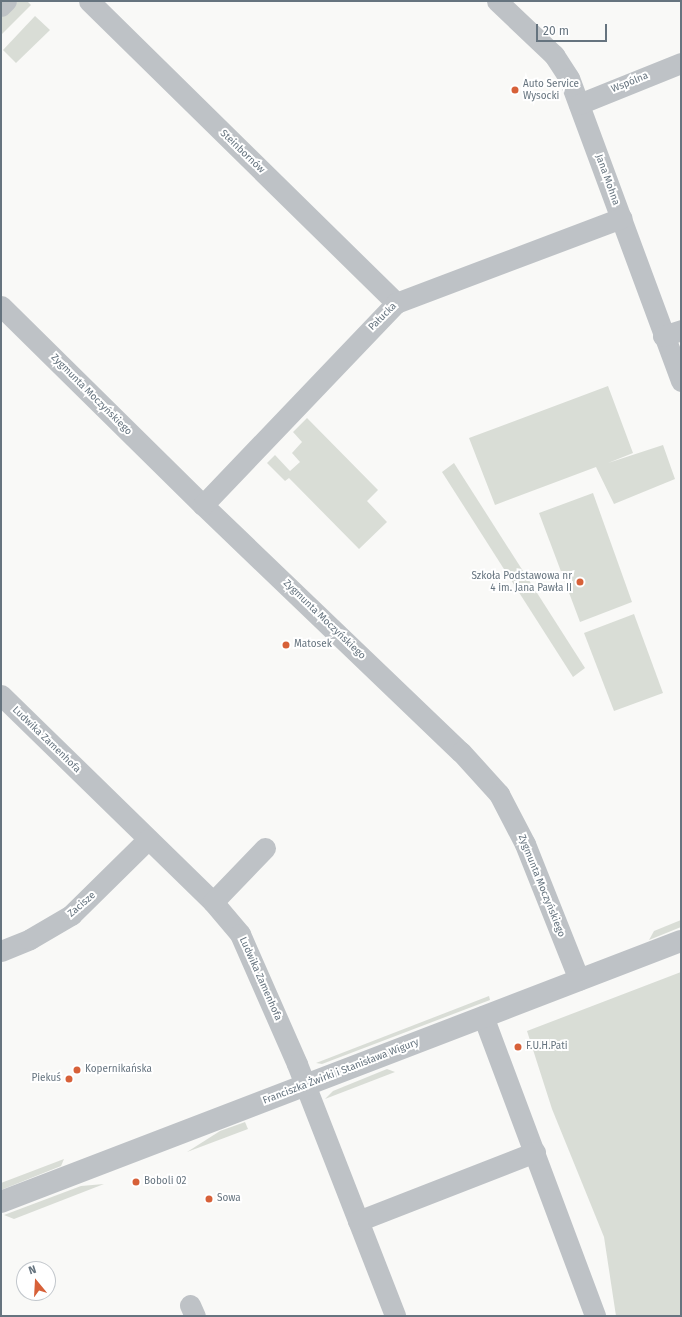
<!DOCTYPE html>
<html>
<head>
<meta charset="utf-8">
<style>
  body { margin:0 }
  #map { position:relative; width:682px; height:1317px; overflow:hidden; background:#f9f9f7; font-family:"Fira Sans",sans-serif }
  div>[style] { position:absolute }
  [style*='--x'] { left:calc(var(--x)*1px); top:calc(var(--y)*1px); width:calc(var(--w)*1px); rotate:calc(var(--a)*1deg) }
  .green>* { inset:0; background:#d9ddd6 }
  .minor>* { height:21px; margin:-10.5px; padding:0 10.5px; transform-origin:10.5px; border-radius:10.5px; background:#bec2c6 }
  .tertiary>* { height:22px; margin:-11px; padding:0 11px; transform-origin:11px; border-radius:11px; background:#bec2c6 }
  .dots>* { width:11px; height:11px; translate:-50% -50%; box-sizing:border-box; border:2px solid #fff; border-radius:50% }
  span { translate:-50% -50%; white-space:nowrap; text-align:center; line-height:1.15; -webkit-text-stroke:4px #fff; paint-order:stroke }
  .street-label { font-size:10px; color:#66747f }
  .poi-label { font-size:10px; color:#66747f }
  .left { translate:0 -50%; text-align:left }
  .right { translate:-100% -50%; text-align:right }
  .frame { position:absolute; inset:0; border:2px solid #66747f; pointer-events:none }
  .north { position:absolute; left:16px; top:1261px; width:40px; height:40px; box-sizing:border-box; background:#fff; border:1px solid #c2c7cc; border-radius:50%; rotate:342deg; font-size:11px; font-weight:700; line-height:16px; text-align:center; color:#66747f }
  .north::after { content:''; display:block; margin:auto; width:14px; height:18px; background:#d76139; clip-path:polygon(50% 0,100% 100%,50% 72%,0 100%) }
  .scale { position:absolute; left:536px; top:24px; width:71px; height:18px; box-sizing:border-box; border:2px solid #66747f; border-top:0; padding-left:5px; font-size:12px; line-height:14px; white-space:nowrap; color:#66747f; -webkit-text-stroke:3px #fff; paint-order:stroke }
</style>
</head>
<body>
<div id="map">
  <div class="green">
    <div style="clip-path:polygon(18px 1px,27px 1px,31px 5px,1px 35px,1px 18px)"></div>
    <div style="clip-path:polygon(35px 16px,50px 30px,16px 63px,3px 50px)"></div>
    <div style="clip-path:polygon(608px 386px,633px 453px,608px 463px,663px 445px,675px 479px,614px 504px,596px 467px,495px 505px,469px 438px)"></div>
    <div style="clip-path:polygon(307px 418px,378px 490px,367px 501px,387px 522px,359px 549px,289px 478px,285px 481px,267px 463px,275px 455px,290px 471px,300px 462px,292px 453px,302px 442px,293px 432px)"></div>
    <div style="clip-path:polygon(454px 463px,585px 668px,573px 677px,442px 472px)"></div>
    <div style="clip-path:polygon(593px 493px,632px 602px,580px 622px,539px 513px)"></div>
    <div style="clip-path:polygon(634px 614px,663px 693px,614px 711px,584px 633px)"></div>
    <div style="clip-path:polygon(681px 920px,681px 927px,649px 940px,654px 931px)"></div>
    <div style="clip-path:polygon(681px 972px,681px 1316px,616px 1316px,604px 1237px,552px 1109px,527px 1031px)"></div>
    <div style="clip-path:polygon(489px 996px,490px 1000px,322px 1064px,316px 1063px)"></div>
    <div style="clip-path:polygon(387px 1069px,395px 1072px,325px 1099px,333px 1091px)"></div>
    <div style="clip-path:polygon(245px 1122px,248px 1129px,187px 1152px,220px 1131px)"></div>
    <div style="clip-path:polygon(64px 1159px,61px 1166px,1px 1190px,1px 1183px)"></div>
    <div style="clip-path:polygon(104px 1184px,14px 1219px,4px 1215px,81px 1186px)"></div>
  </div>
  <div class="minor">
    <div style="--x:89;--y:1;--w:431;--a:44.5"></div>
    <div style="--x:497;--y:1;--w:79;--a:43.5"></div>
    <div style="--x:554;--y:55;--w:27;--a:57"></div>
    <div style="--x:569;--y:78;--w:323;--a:69.7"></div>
    <div style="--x:579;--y:104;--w:110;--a:-21.9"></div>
    <div style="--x:1;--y:306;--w:284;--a:44.6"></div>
    <div style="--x:203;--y:505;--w:357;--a:43.8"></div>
    <div style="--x:461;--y:752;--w:57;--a:47.9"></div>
    <div style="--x:499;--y:794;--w:56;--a:62.5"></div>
    <div style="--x:525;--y:844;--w:146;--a:68.3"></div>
    <div style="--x:663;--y:336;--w:19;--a:-18"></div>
    <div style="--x:203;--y:505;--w:279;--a:-46.3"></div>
    <div style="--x:396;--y:303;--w:241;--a:-20.7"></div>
    <div style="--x:1;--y:695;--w:296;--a:44.3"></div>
    <div style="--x:213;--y:902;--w:42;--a:49.8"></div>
    <div style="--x:240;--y:934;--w:142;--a:66.3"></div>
    <div style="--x:297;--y:1064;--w:270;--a:68.7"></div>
    <div style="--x:213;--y:902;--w:75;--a:-46.1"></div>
    <div style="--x:1;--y:951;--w:31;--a:-22"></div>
    <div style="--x:30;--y:939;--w:48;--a:-30.3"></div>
    <div style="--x:71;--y:915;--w:108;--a:-44.6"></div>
    <div style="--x:483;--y:1016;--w:320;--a:69.5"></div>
    <div style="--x:358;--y:1221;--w:190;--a:-21.3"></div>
    <div style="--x:190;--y:1305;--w:12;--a:66"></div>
  </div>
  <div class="tertiary">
    <div style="--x:1;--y:6;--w:7;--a:-45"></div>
    <div style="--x:1;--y:1202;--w:728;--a:-21"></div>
  </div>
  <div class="dots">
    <div style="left:515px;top:90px;background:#d76139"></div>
    <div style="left:580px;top:582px;background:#d76139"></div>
    <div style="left:286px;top:645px;background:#d76139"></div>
    <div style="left:518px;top:1047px;background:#d76139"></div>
    <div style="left:77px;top:1070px;background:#d76139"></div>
    <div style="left:69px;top:1079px;background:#d76139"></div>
    <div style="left:136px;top:1182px;background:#d76139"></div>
    <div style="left:209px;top:1199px;background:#d76139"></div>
  </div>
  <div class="street-label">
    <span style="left:630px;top:83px;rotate:-22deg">Wspólna</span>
    <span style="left:242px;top:152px;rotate:44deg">Steinbornów</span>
    <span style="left:607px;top:180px;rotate:70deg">Jana Mohna</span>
    <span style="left:383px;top:317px;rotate:-45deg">Pałucka</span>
    <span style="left:91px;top:395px;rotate:45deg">Zygmunta Moczyńskiego</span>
    <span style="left:324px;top:620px;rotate:44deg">Zygmunta Moczyńskiego</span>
    <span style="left:46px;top:740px;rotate:44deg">Ludwika Zamenhofa</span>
    <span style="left:541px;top:886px;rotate:68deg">Zygmunta Moczyńskiego</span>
    <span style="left:82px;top:905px;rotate:-41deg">Zacisze</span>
    <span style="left:260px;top:979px;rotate:66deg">Ludwika Zamenhofa</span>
    <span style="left:341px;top:1072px;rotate:-21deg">Franciszka Żwirki i Stanisława Wigury</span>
  </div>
  <div class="poi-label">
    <span class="left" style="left:523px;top:90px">Auto Service<br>Wysocki</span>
    <span class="right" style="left:572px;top:582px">Szkoła Podstawowa nr<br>4 im. Jana Pawła II</span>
    <span class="left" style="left:294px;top:645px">Matosek</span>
    <span class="left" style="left:526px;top:1047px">F.U.H.Pati</span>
    <span class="left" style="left:85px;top:1070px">Kopernikańska</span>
    <span class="right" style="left:61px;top:1079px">Piekuś</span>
    <span class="left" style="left:144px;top:1182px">Boboli 02</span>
    <span class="left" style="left:217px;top:1199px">Sowa</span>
  </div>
  <div class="frame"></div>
  <div class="north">N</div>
  <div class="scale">20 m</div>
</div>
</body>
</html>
